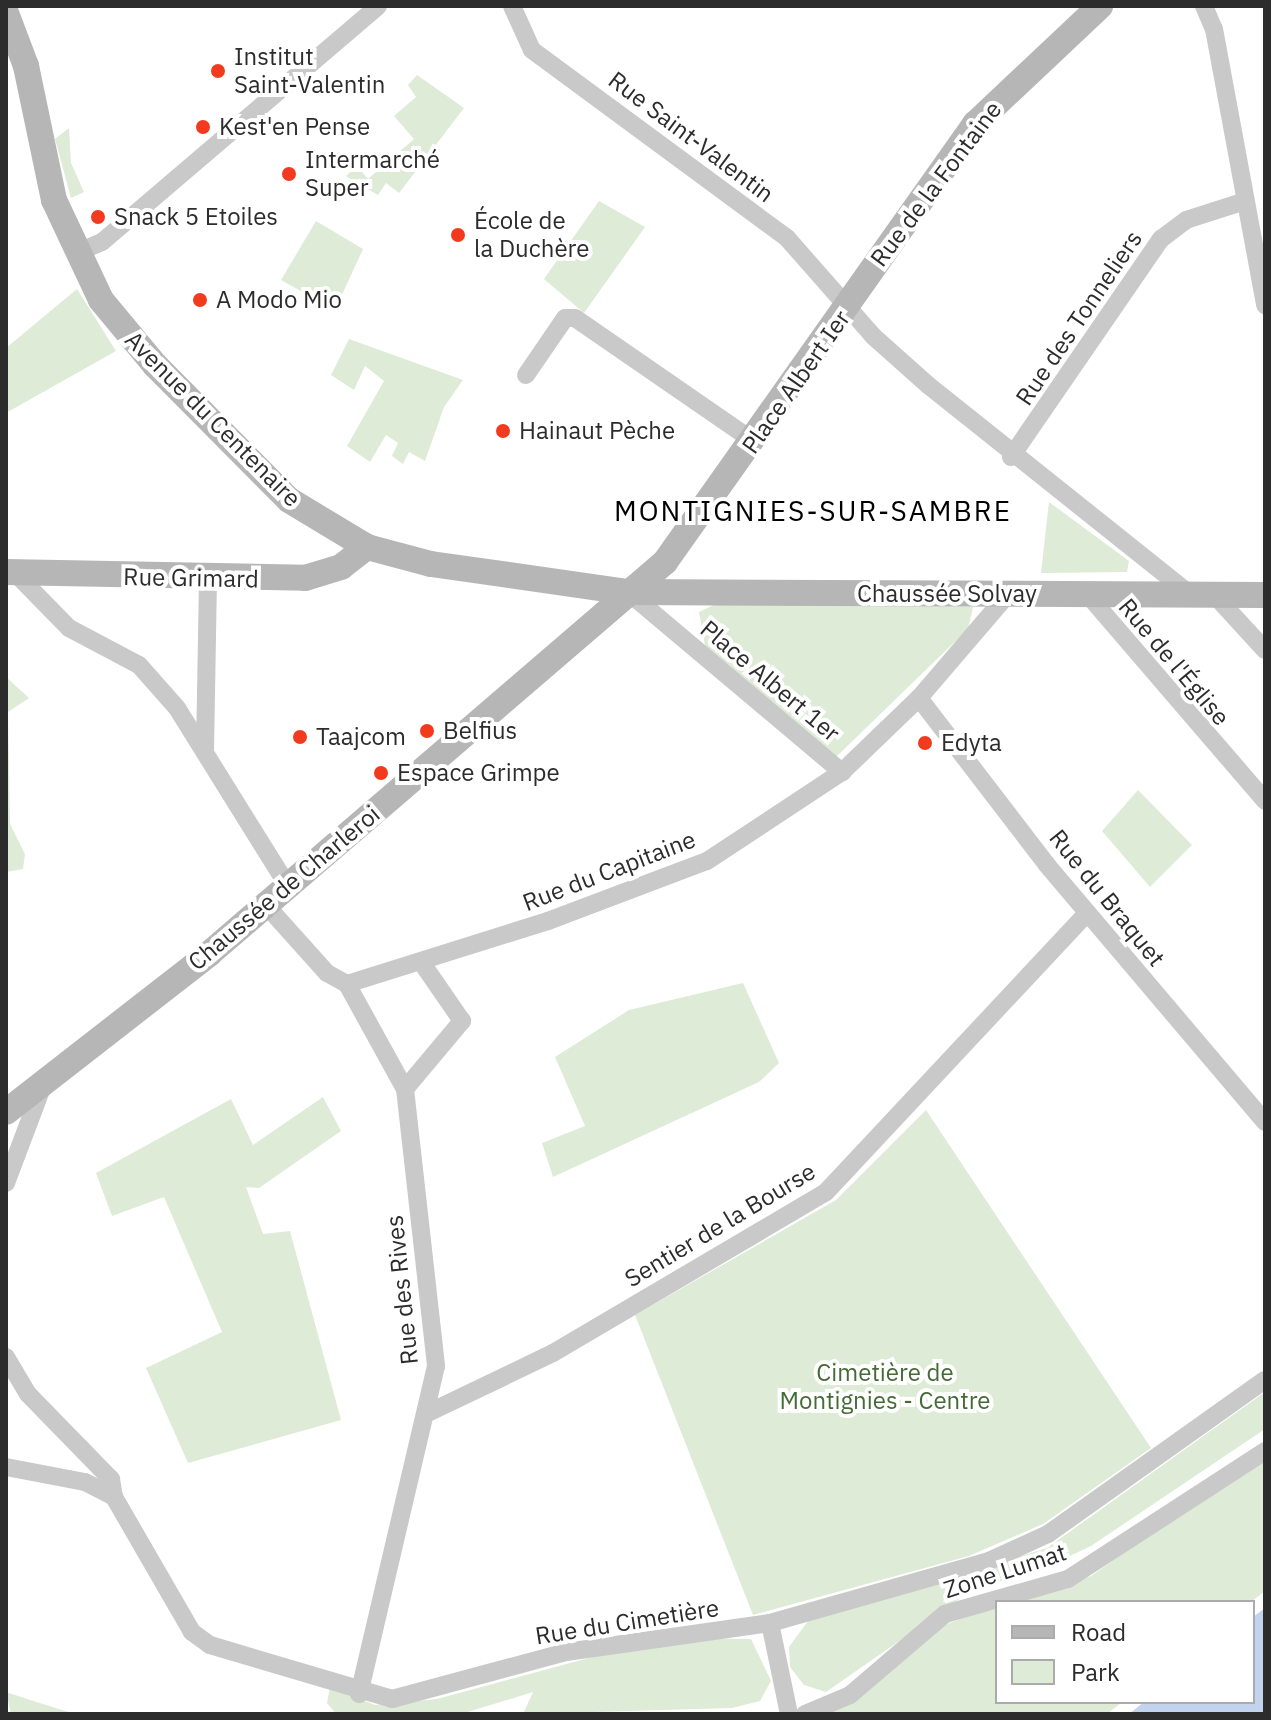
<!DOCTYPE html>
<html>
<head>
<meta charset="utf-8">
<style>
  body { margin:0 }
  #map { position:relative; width:1271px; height:1720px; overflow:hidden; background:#fff; font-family:"IBM Plex Sans",sans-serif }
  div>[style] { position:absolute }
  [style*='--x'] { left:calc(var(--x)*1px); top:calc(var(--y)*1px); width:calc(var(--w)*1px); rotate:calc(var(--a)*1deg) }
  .green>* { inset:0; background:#deebd7 }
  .water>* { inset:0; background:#c1d3ed }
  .street>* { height:18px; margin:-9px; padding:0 9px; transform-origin:9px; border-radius:9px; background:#c9c9c9 }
  .secondary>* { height:26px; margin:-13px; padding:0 13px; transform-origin:13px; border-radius:13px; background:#b6b6b6 }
  .dots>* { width:22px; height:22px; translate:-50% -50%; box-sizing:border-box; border:4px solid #fff; border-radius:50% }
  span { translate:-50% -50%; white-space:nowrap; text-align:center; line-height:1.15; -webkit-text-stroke:8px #fff; paint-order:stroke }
  .poi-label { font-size:24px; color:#2c2c2c }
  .left { translate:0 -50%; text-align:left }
  .street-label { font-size:24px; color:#2c2c2c }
  .park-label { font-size:24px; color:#446a36 }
  .quarter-label { font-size:28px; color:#000; letter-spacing:2px }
  .frame { position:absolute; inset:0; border:8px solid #2c2c2c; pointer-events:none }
  .legend { position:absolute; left:995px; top:1600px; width:260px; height:104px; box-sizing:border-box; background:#fff; border:2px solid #ababab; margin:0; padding:10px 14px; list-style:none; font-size:24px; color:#2c2c2c }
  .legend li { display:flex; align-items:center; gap:16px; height:40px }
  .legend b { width:40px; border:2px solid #ababab }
</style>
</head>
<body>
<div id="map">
  <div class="green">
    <div style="clip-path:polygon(417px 75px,464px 108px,399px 193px,386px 183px,378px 195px,346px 176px,357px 166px,368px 179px,414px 139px,394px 116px,416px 97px,408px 85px)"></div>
    <div style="clip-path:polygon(69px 128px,71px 163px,84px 192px,71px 198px,55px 139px)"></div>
    <div style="clip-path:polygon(599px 201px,645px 227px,584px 313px,544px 279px)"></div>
    <div style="clip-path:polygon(316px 221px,363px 249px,335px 310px,281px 280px)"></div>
    <div style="clip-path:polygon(77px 289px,116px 351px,6px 413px,6px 348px)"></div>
    <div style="clip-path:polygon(349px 339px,463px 380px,444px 407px,425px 461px,409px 452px,403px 464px,392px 456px,398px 443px,386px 435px,370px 462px,347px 446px,384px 381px,365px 366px,354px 390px,331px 375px)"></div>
    <div style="clip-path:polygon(1049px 502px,1129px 561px,1127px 572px,1041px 573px)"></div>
    <div style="clip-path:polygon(722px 601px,973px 607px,968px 629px,836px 757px,705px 646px,699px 612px)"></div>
    <div style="clip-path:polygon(6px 677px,29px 698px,8px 712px,10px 824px,25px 854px,23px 869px,6px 872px)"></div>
    <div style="clip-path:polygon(1138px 790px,1192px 845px,1150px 887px,1102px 831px)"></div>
    <div style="clip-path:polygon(743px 983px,779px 1063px,759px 1082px,553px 1177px,542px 1143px,585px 1126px,555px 1057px,629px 1010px)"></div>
    <div style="clip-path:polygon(323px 1097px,341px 1131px,259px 1188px,246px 1187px,263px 1234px,290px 1231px,341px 1420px,188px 1463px,146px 1368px,222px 1332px,164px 1197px,112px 1216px,96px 1173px,231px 1099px,253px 1145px)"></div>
    <div style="clip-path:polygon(926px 1110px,1151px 1448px,1043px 1524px,969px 1556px,753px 1615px,635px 1315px,836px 1200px)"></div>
    <div style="clip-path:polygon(1265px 1392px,1265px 1429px,1091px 1546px,1029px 1575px,978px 1586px,826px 1692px,804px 1685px,790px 1667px,789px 1647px,808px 1621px,1047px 1548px)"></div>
    <div style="clip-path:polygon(1265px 1454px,1265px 1591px,1251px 1602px,1004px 1602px,1091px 1576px)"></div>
    <div style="clip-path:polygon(997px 1604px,997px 1702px,1122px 1702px,1107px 1714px,826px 1714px,935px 1629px)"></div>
    <div style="clip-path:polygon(663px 1638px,751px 1639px,771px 1681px,760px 1701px,732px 1708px,523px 1714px,533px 1692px,461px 1714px,336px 1714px,327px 1703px,330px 1687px,375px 1705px,437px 1699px)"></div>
    <div style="clip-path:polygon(6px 1692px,27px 1699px,75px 1714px,11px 1714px)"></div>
  </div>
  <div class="water">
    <div style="clip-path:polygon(1265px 1608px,1265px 1714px,1129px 1714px,1144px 1702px,1253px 1702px,1253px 1617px)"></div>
  </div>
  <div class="street">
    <div style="--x:512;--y:6;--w:48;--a:65.6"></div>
    <div style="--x:532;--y:50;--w:317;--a:36.4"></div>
    <div style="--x:787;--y:238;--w:130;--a:48.7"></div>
    <div style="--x:873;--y:336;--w:74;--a:41.7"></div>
    <div style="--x:928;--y:385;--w:337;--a:38.6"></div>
    <div style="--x:1204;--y:6;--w:25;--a:67"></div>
    <div style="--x:1214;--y:29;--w:281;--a:79.5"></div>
    <div style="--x:76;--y:253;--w:28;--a:-23"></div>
    <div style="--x:102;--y:242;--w:363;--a:-40.5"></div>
    <div style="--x:526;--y:375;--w:69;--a:-55.6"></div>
    <div style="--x:565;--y:318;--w:10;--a:0"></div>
    <div style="--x:575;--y:318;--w:216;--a:34.6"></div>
    <div style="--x:1011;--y:457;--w:265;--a:-55.5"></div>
    <div style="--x:1161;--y:239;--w:31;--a:-37"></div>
    <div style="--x:1186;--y:220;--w:59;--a:-17.8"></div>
    <div style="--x:16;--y:574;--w:76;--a:45.5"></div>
    <div style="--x:69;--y:628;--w:79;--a:27.9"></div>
    <div style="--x:139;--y:665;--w:57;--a:48.5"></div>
    <div style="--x:177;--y:708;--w:208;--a:58.1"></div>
    <div style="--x:628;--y:592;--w:280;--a:40.1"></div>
    <div style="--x:1088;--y:595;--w:272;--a:49.3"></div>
    <div style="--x:1219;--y:600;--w:68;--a:47.4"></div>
    <div style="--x:919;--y:698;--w:210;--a:52.5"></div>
    <div style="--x:1047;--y:865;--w:337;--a:49.7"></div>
    <div style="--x:205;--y:751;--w:169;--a:-89"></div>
    <div style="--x:265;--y:904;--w:93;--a:48.1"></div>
    <div style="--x:327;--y:973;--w:23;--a:29"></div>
    <div style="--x:347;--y:984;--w:211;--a:-17.4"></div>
    <div style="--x:548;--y:921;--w:170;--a:-20.7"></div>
    <div style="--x:707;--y:861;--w:162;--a:-33.4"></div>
    <div style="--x:842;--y:772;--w:107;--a:-43.9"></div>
    <div style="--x:919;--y:698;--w:137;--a:-49.4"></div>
    <div style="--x:347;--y:984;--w:120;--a:61.1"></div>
    <div style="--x:405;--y:1089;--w:279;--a:83.6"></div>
    <div style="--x:436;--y:1366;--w:337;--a:103.2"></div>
    <div style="--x:405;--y:1089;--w:89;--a:-50"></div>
    <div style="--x:462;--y:1021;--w:70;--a:-124.6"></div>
    <div style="--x:6;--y:1183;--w:105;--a:-69.3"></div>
    <div style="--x:6;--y:1357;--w:43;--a:59.3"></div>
    <div style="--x:28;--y:1394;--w:119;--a:45.7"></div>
    <div style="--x:111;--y:1479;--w:18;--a:81"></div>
    <div style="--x:114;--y:1497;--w:156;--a:60"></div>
    <div style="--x:192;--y:1632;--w:22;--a:36"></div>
    <div style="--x:210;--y:1645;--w:190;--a:16.5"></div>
    <div style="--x:392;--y:1699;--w:180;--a:-15.1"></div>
    <div style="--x:566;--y:1652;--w:206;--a:-8.1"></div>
    <div style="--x:770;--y:1623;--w:228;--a:-15.8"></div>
    <div style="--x:989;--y:1561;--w:65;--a:-24.6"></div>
    <div style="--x:1048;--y:1534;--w:266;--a:-35.4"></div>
    <div style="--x:430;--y:1412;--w:136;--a:-25.6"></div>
    <div style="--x:553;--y:1353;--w:317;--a:-30.5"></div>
    <div style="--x:826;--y:1192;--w:382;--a:-46.9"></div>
    <div style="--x:6;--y:1467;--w:80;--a:10.8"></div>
    <div style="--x:85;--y:1482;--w:33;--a:27"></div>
    <div style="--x:770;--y:1623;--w:93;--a:78.2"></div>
    <div style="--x:805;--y:1714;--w:49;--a:-22.9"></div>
    <div style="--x:850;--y:1695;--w:125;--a:-40.5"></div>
    <div style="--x:945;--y:1614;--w:128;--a:-15.9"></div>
    <div style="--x:1068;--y:1579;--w:235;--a:-33"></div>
  </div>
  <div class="secondary">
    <div style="--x:6;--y:13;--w:57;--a:69.3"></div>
    <div style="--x:26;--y:66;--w:137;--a:78.2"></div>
    <div style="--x:54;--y:200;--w:110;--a:64.8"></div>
    <div style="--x:101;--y:300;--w:85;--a:50.3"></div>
    <div style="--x:155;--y:365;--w:190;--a:45.2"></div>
    <div style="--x:289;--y:500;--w:91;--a:31.1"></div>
    <div style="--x:367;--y:547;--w:66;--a:14.9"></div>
    <div style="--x:431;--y:564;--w:199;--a:8.1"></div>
    <div style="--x:628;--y:592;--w:637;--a:0.27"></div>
    <div style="--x:6;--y:572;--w:299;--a:1.1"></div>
    <div style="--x:305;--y:578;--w:38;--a:-17"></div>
    <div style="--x:341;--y:567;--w:33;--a:-38"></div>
    <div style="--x:6;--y:1112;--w:259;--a:-37.9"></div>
    <div style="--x:210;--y:953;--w:600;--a:-40.67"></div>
    <div style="--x:665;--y:562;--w:537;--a:-54.71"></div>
    <div style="--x:975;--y:124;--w:172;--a:-43.3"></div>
  </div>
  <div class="dots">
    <div style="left:218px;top:71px;background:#f23b1e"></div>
    <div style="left:203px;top:127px;background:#f23b1e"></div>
    <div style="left:289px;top:174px;background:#f23b1e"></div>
    <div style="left:98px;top:217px;background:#f23b1e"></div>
    <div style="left:458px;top:235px;background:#f23b1e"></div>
    <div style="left:200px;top:300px;background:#f23b1e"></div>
    <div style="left:503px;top:431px;background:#f23b1e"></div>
    <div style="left:427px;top:731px;background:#f23b1e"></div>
    <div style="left:300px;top:737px;background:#f23b1e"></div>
    <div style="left:925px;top:743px;background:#f23b1e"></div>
    <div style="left:381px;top:773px;background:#f23b1e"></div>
  </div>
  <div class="poi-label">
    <span class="left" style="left:234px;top:71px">Institut<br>Saint-Valentin</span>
    <span class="left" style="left:219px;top:127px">Kest'en Pense</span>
    <span class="left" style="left:305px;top:174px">Intermarché<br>Super</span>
    <span class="left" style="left:114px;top:217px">Snack 5 Etoiles</span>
    <span class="left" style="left:474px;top:235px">École de<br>la Duchère</span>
    <span class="left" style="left:216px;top:300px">A Modo Mio</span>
    <span class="left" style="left:519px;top:431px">Hainaut Pèche</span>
    <span class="left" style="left:443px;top:731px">Belfius</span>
    <span class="left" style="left:316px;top:737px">Taajcom</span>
    <span class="left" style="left:941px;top:743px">Edyta</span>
    <span class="left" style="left:397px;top:773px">Espace Grimpe</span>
  </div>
  <div class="street-label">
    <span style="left:691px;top:137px;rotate:37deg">Rue Saint-Valentin</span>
    <span style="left:936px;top:184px;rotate:-53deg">Rue de la Fontaine</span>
    <span style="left:1079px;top:318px;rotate:-56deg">Rue des Tonneliers</span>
    <span style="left:796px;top:382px;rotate:-55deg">Place Albert Ier</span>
    <span style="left:213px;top:419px;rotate:45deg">Avenue du Centenaire</span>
    <span style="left:191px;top:578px;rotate:1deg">Rue Grimard</span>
    <span style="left:947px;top:594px">Chaussée Solvay</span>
    <span style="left:1174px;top:662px;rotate:50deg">Rue de l'Église</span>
    <span style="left:770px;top:681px;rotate:40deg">Place Albert 1er</span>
    <span style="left:609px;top:871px;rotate:-21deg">Rue du Capitaine</span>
    <span style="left:284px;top:888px;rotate:-40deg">Chaussée de Charleroi</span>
    <span style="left:1107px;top:898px;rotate:51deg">Rue du Braquet</span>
    <span style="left:720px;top:1225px;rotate:-31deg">Sentier de la Bourse</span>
    <span style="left:402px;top:1290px;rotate:-96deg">Rue des Rives</span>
    <span style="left:1005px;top:1571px;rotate:-18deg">Zone Lumat</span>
    <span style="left:627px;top:1622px;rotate:-9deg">Rue du Cimetière</span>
  </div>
  <div class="park-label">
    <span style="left:885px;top:1387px">Cimetière de<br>Montignies - Centre</span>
  </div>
  <div class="quarter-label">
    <span style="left:813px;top:511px">MONTIGNIES-SUR-SAMBRE</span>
  </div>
  <div class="frame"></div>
  <ul class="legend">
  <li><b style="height:10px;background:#b6b6b6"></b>Road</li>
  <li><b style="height:22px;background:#deebd7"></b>Park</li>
  </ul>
</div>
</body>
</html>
